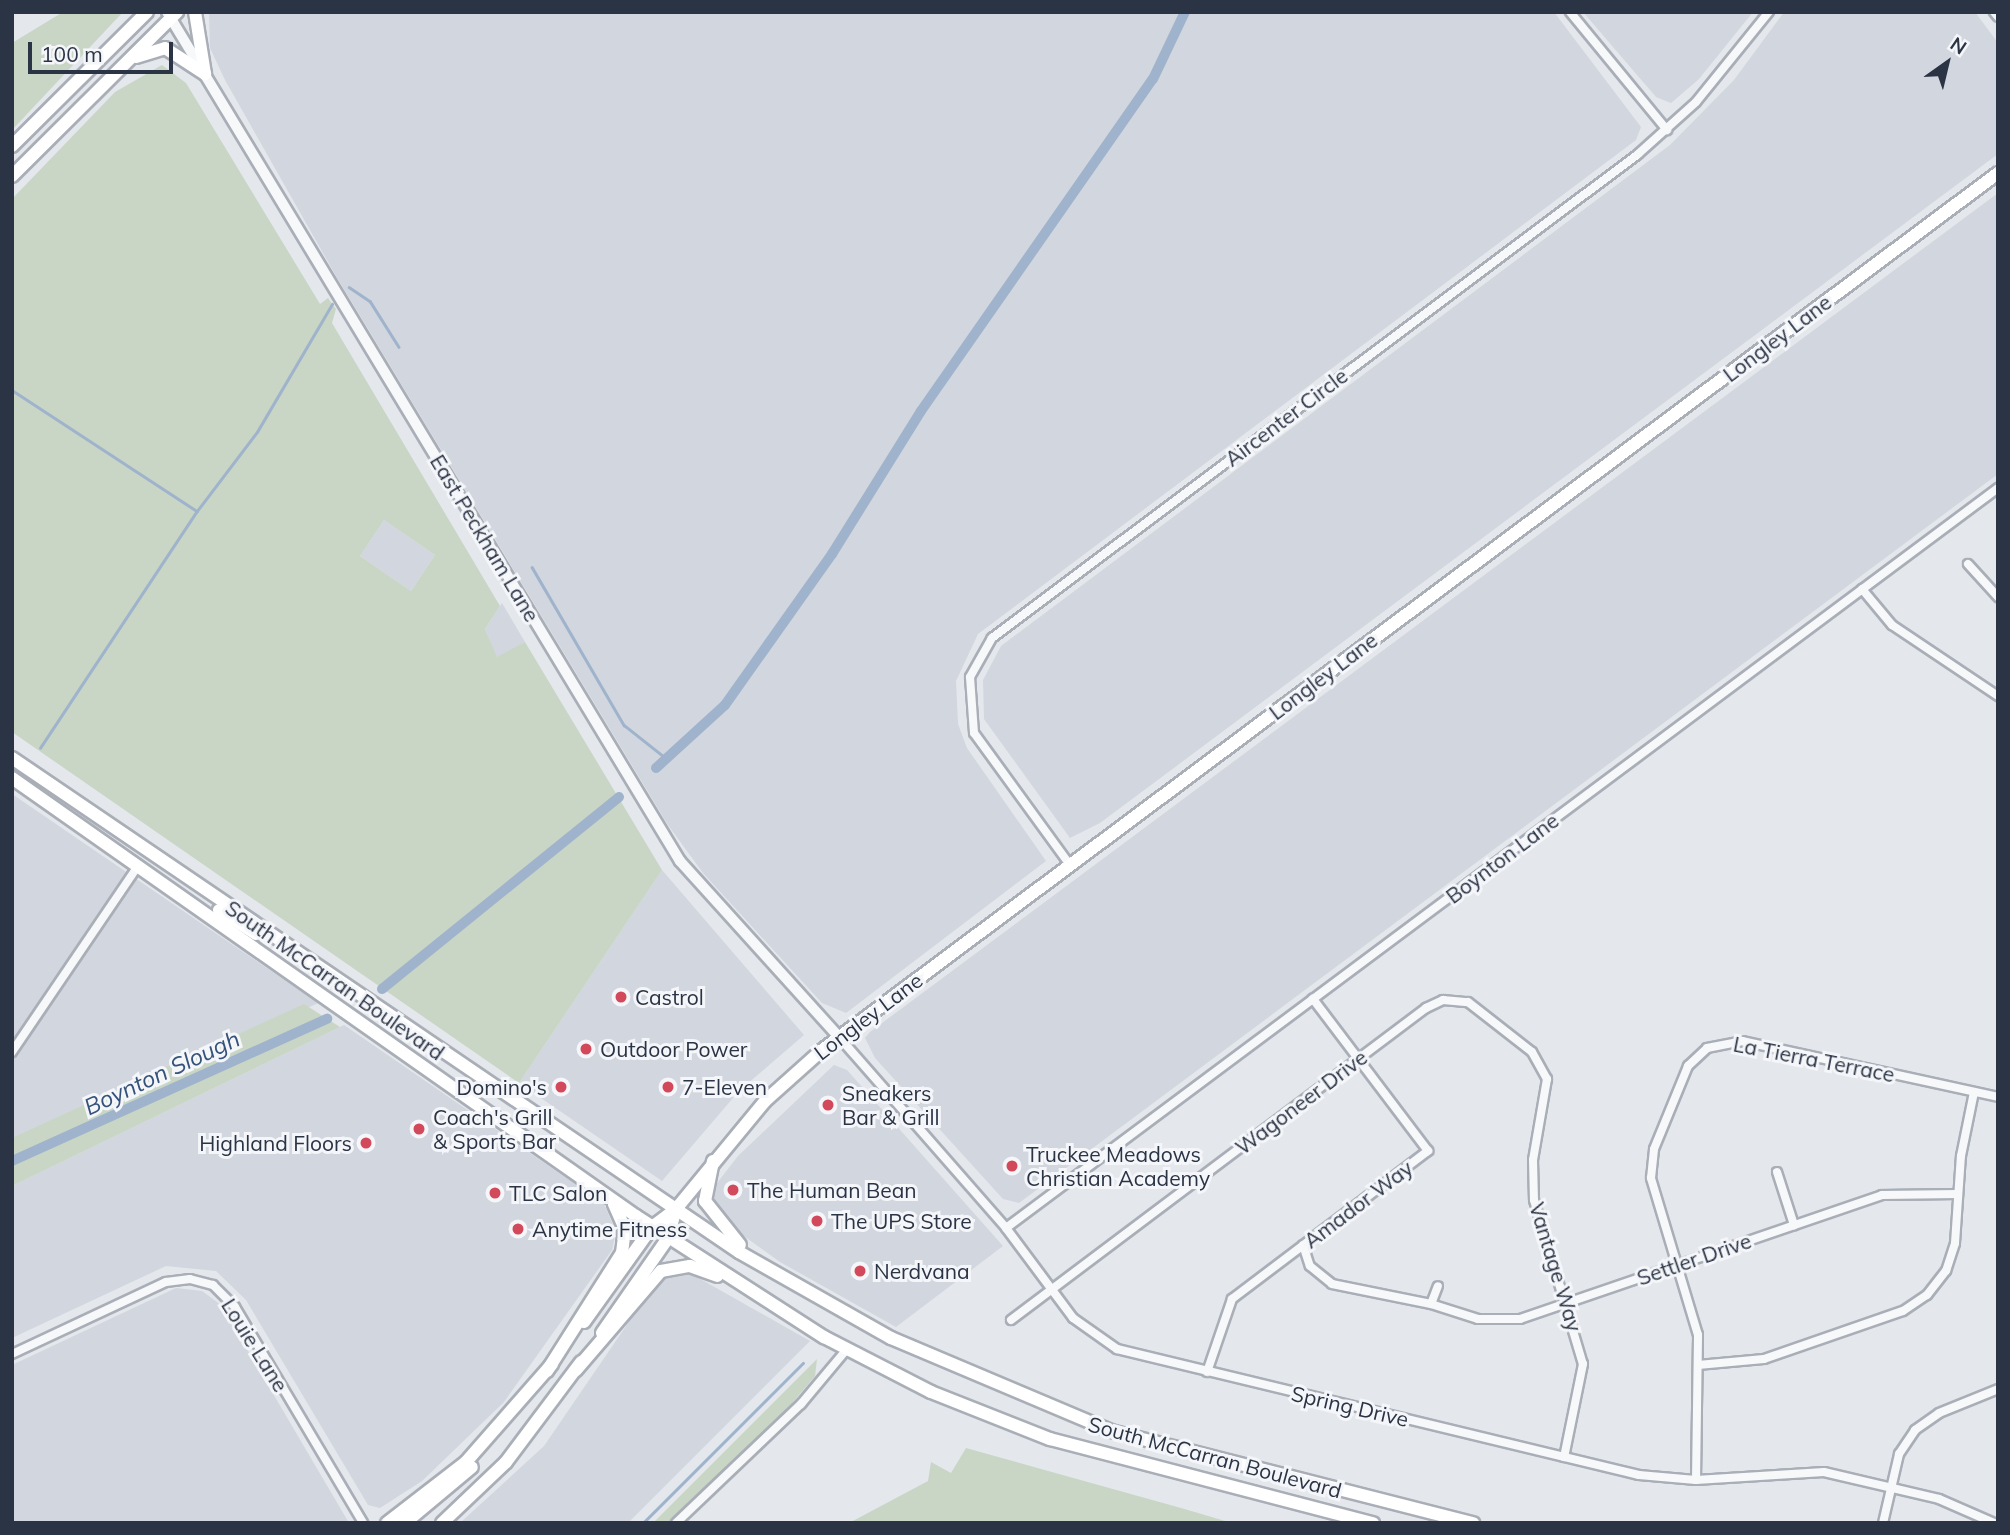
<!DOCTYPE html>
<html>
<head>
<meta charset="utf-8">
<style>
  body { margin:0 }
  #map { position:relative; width:2010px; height:1535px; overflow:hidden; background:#e4e7ec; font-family:Mulish,sans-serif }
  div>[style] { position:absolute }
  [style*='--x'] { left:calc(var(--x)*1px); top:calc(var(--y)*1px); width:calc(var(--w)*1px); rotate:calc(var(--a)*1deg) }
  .built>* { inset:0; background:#d2d6de }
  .green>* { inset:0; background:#c9d6c5 }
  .stream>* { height:2.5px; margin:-1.25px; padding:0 1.25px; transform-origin:1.25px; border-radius:1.25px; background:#9fb4cc }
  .canal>* { height:10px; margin:-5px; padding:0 5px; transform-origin:5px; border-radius:5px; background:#9fb4cc }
  .roads { filter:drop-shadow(2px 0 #a9aeb7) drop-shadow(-2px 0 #a9aeb7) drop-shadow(0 2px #a9aeb7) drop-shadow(0 -2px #a9aeb7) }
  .minor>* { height:8px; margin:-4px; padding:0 4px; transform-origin:4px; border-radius:4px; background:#f7f8fa }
  .tertiary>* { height:10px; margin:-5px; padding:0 5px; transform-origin:5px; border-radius:5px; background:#f7f8fa }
  .secondary>* { height:12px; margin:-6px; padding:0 6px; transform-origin:6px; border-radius:6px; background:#fff }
  .primary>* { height:12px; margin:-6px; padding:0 6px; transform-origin:6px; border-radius:6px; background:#fff }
  .dots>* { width:19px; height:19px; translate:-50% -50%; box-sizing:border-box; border:4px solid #f4f6f9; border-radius:50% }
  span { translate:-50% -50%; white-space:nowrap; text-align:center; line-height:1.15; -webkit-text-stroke:6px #f4f6f9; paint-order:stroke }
  .street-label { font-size:21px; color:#2b3445 }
  .poi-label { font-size:21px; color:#2b3445 }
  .left { translate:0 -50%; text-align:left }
  .right { translate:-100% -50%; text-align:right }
  .water-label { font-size:23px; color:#34527a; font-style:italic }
  .frame { position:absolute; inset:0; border:14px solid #2b3445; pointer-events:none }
  .north { position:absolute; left:1912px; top:28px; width:70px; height:70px; -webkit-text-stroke:5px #f4f6f9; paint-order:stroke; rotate:34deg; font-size:19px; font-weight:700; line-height:28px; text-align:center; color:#2b3445 }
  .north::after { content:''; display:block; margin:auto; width:24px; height:32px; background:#2b3445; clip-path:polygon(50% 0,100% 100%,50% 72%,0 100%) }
  .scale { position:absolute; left:28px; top:42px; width:145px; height:32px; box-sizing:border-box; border:4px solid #2b3445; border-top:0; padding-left:9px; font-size:21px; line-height:24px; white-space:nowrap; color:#2b3445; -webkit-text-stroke:5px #f4f6f9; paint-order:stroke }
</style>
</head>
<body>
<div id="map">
  <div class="built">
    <div style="clip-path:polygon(209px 12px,1554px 12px,1641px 127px,1636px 140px,978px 634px,956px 681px,958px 724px,967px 748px,1046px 861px,846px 1013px,822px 1003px,703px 873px,668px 825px,336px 276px,225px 80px,210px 48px)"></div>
    <div style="clip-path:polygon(1583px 12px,1753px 12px,1699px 79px,1671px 103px,1656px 97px)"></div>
    <div style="clip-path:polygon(1784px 12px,1975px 12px,1998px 43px,1998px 154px,1100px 823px,1070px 838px,984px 719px,983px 680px,1001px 646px,1670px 145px,1734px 80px)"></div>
    <div style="clip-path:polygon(1998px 193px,1998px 474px,1019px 1203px,1003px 1199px,875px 1058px,865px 1038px,870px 1032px)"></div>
    <div style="clip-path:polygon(384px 520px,435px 555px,411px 591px,360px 556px)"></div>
    <div style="clip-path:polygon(502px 603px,525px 642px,497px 658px,485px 629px)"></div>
    <div style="clip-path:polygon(12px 794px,15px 796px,318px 1003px,12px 1147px)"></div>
    <div style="clip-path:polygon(662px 870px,804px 1035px,739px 1091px,662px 1181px,519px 1083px)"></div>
    <div style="clip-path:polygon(344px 1025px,604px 1204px,616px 1232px,612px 1250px,504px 1402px,422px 1481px,380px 1508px,368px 1505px,246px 1300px,216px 1271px,166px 1266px,12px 1338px,12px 1186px)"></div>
    <div style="clip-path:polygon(834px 1065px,847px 1070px,1003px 1246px,896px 1327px,780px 1262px,737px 1231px,714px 1203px,714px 1187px,738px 1156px)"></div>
    <div style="clip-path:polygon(688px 1272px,810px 1341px,628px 1523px,460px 1523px,544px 1446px,650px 1291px,668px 1276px)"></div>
    <div style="clip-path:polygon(176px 1288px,202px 1291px,221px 1305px,349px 1523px,12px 1523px,12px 1365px)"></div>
  </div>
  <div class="green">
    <div style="clip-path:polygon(63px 12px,123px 12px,12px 130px,12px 43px)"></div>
    <div style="clip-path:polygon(evenodd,162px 65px,186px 83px,320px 304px,328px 298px,336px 309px,332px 323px,500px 606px,485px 629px,497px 657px,525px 642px,662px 870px,519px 1083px,12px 732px,12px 199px,115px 92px,162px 65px,384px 520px,435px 555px,411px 591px,360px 556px,384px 520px)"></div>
    <div style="clip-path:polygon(304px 1004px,340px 1027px,12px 1186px,12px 1138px)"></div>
    <div style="clip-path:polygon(817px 1359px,815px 1376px,783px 1414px,669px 1523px,653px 1523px)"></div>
    <div style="clip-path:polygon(966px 1448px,1181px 1508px,1232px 1523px,849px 1523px,928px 1481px,931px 1462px,951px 1473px)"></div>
  </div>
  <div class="stream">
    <div style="--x:349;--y:287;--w:25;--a:34"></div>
    <div style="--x:370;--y:301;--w:54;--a:57.8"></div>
    <div style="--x:12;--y:390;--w:221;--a:33.2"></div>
    <div style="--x:532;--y:567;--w:183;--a:59.8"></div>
    <div style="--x:624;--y:725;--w:55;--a:38.3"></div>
    <div style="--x:40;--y:748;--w:284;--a:-56.5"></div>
    <div style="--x:197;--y:511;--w:99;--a:-52.8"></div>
    <div style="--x:257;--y:432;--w:148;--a:-59.6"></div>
    <div style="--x:643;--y:1523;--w:226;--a:-45"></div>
  </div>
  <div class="canal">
    <div style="--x:656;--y:768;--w:93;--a:-42.4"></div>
    <div style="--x:725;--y:705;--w:185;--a:-54.7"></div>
    <div style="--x:832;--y:554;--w:168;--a:-58.1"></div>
    <div style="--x:921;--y:411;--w:405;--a:-55.1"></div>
    <div style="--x:1153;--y:79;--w:74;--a:-64.5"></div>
    <div style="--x:382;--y:989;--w:305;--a:-39"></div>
    <div style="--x:12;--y:1161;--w:346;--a:-24.3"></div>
  </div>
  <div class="roads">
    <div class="minor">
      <div style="--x:1570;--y:12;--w:153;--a:50.6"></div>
      <div style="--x:1994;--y:12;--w:6;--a:51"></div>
      <div style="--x:1968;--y:564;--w:45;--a:47.7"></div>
      <div style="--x:1862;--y:589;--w:47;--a:50.2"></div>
      <div style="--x:1892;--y:625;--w:128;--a:33.8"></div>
      <div style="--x:1070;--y:865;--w:163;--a:-126"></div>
      <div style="--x:974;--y:733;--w:56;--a:-94.1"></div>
      <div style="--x:970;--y:677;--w:45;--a:-60.6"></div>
      <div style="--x:992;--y:638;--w:806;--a:-36.83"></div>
      <div style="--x:1637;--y:155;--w:79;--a:-41.9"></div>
      <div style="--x:1696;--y:102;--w:116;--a:-51"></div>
      <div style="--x:839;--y:1037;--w:254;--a:48.8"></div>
      <div style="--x:1006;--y:1228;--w:112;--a:53.3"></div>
      <div style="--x:1073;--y:1318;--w:54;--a:35.2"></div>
      <div style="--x:1117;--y:1349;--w:537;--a:13.57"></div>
      <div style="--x:1639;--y:1475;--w:57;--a:5"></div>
      <div style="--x:1696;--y:1480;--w:128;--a:-3.6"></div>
      <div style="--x:1824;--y:1472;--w:118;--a:13.2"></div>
      <div style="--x:1939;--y:1499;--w:60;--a:23.6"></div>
      <div style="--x:12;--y:1052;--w:225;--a:-55.9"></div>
      <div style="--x:1777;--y:1172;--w:56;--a:72.2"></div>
      <div style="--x:1006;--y:1228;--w:1238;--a:-36.72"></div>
      <div style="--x:1303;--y:1245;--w:22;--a:72"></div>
      <div style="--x:1310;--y:1266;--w:28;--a:39"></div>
      <div style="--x:1332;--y:1284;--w:101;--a:11.4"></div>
      <div style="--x:1431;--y:1304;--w:19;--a:-69"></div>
      <div style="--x:1431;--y:1304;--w:49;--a:17.7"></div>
      <div style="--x:1478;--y:1319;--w:42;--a:0"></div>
      <div style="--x:1520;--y:1319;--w:383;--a:-18.9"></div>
      <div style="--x:1882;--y:1195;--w:76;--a:-0.8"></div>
      <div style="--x:1011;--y:1320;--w:519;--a:-36.94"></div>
      <div style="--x:1426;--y:1008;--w:19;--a:-25"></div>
      <div style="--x:1443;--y:1000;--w:25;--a:5"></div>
      <div style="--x:1468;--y:1002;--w:81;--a:38"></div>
      <div style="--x:1532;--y:1052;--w:31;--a:61"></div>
      <div style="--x:1547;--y:1079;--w:82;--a:99.8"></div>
      <div style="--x:1533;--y:1160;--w:40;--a:88.6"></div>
      <div style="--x:1534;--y:1200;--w:171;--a:73.4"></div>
      <div style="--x:1583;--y:1364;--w:95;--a:101.5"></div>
      <div style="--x:12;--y:1354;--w:170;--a:-25.1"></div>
      <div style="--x:166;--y:1282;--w:24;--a:-7"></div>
      <div style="--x:190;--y:1279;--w:24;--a:15"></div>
      <div style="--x:213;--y:1285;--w:31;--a:45"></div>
      <div style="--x:235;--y:1307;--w:251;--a:59.3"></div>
      <div style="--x:1698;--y:1365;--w:66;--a:-5.2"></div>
      <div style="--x:1764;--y:1359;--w:147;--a:-19.1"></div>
      <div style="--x:1903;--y:1311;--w:29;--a:-34"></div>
      <div style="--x:1927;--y:1295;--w:31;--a:-52"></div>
      <div style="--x:1946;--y:1271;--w:29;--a:-72"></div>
      <div style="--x:1955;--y:1243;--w:87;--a:-86.1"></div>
      <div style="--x:1961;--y:1156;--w:65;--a:-78.5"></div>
      <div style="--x:1207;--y:1372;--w:77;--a:-71.1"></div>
      <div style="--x:1232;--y:1299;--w:246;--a:-37.1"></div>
      <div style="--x:1428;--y:1151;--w:191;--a:-127.1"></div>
      <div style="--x:1696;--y:1480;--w:145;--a:-89.2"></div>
      <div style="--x:1698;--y:1335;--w:164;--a:-106.7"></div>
      <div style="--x:1651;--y:1178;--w:29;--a:-84"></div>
      <div style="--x:1654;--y:1149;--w:90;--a:-67.7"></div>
      <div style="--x:1688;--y:1066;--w:26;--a:-43"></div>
      <div style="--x:1707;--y:1048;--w:36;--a:-11"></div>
      <div style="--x:1742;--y:1041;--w:262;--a:12.3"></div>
      <div style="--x:676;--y:1523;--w:173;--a:-43.6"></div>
      <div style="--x:801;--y:1404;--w:72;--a:-50.1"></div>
      <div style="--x:1883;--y:1523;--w:71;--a:-76.9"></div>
      <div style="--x:1899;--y:1454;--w:29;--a:-56"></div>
      <div style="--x:1915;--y:1430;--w:29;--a:-35"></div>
      <div style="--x:1939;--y:1413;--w:64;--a:-22.1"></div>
    </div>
    <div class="tertiary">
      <div style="--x:167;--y:12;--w:992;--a:58.86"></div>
      <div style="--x:680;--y:861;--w:237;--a:47.9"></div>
    </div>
    <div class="secondary">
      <div style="--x:195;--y:12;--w:63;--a:80.8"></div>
      <div style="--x:136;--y:57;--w:30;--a:-17"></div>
      <div style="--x:165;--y:48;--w:48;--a:33"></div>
      <div style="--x:12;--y:146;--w:190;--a:-44.8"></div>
      <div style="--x:12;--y:176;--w:233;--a:-44.8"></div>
      <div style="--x:584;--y:1322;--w:117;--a:-54.4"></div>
      <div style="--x:652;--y:1227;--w:30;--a:-37"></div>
      <div style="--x:676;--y:1209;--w:140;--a:-50.5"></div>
      <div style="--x:765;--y:1101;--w:75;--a:-41.8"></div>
      <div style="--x:821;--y:1051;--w:1468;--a:-36.72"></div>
      <div style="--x:602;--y:1333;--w:116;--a:-55.2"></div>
      <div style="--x:668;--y:1238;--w:30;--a:-75"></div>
      <div style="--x:387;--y:1523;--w:100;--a:-37.7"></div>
      <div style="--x:466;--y:1462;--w:130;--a:-48.7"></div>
      <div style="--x:405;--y:1523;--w:87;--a:-39.9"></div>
      <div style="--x:442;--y:1523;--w:88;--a:-43.6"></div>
      <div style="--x:506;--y:1462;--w:125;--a:-53.1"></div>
    </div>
    <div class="primary">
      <div style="--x:12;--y:758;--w:879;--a:34.2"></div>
      <div style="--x:739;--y:1252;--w:175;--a:29.5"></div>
      <div style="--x:891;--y:1338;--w:239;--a:22.9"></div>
      <div style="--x:1111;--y:1431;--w:374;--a:14.3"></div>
      <div style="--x:12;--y:778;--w:762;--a:35.07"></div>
      <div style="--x:636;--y:1216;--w:224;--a:32.8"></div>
      <div style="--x:824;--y:1337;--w:120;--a:27.2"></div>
      <div style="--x:931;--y:1392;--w:128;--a:21.6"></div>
      <div style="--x:1050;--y:1439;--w:334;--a:14.6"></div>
      <div style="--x:219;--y:910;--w:44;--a:33"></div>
      <div style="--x:713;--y:1161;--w:41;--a:101.3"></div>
      <div style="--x:705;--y:1201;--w:56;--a:51.5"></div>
      <div style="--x:576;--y:1370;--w:130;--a:-49.4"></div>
      <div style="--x:661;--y:1271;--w:29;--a:-10"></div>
      <div style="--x:690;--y:1266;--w:29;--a:20"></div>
      <div style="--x:547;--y:1371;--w:140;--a:-57.6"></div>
      <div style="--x:622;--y:1253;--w:24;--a:-83"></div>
      <div style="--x:625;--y:1229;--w:27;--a:-114"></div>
    </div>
  </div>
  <div class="dots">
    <div style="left:621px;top:997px;background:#d1495b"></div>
    <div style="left:586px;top:1049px;background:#d1495b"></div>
    <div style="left:561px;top:1087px;background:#d1495b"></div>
    <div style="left:668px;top:1087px;background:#d1495b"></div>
    <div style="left:828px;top:1105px;background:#d1495b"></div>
    <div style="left:419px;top:1129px;background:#d1495b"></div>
    <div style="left:366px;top:1143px;background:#d1495b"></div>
    <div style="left:1012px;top:1166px;background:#d1495b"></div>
    <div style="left:733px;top:1190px;background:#d1495b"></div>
    <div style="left:495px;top:1193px;background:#d1495b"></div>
    <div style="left:817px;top:1221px;background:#d1495b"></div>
    <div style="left:518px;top:1229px;background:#d1495b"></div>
    <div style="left:860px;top:1271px;background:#d1495b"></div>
  </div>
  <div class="street-label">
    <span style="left:1777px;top:338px;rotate:-37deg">Longley Lane</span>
    <span style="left:1286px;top:417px;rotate:-37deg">Aircenter Circle</span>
    <span style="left:485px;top:538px;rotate:59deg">East Peckham Lane</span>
    <span style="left:1323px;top:676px;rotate:-37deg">Longley Lane</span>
    <span style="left:1502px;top:858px;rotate:-37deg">Boynton Lane</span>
    <span style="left:335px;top:980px;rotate:35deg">South McCarran Boulevard</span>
    <span style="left:868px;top:1016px;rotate:-37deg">Longley Lane</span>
    <span style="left:1814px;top:1059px;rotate:11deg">La Tierra Terrace</span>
    <span style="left:1301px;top:1102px;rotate:-37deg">Wagoneer Drive</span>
    <span style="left:1358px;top:1204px;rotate:-37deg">Amador Way</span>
    <span style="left:1694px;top:1259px;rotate:-19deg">Settler Drive</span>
    <span style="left:1556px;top:1267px;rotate:73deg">Vantage Way</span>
    <span style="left:255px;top:1345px;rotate:58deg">Louie Lane</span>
    <span style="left:1350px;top:1406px;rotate:13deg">Spring Drive</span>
    <span style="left:1215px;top:1457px;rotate:15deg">South McCarran Boulevard</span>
  </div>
  <div class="poi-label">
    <span class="left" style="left:635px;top:997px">Castrol</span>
    <span class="left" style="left:600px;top:1049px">Outdoor Power</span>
    <span class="right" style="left:547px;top:1087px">Domino's</span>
    <span class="left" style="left:682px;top:1087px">7-Eleven</span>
    <span class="left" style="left:842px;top:1105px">Sneakers<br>Bar &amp; Grill</span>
    <span class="left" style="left:433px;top:1129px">Coach's Grill<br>&amp; Sports Bar</span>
    <span class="right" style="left:352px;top:1143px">Highland Floors</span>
    <span class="left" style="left:1026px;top:1166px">Truckee Meadows<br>Christian Academy</span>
    <span class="left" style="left:747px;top:1190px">The Human Bean</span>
    <span class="left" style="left:509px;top:1193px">TLC Salon</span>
    <span class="left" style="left:831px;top:1221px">The UPS Store</span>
    <span class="left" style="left:532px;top:1229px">Anytime Fitness</span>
    <span class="left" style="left:874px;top:1271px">Nerdvana</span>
  </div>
  <div class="water-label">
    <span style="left:162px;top:1073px;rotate:-25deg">Boynton Slough</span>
  </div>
  <div class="frame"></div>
  <div class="north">N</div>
  <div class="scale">100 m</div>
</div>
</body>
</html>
